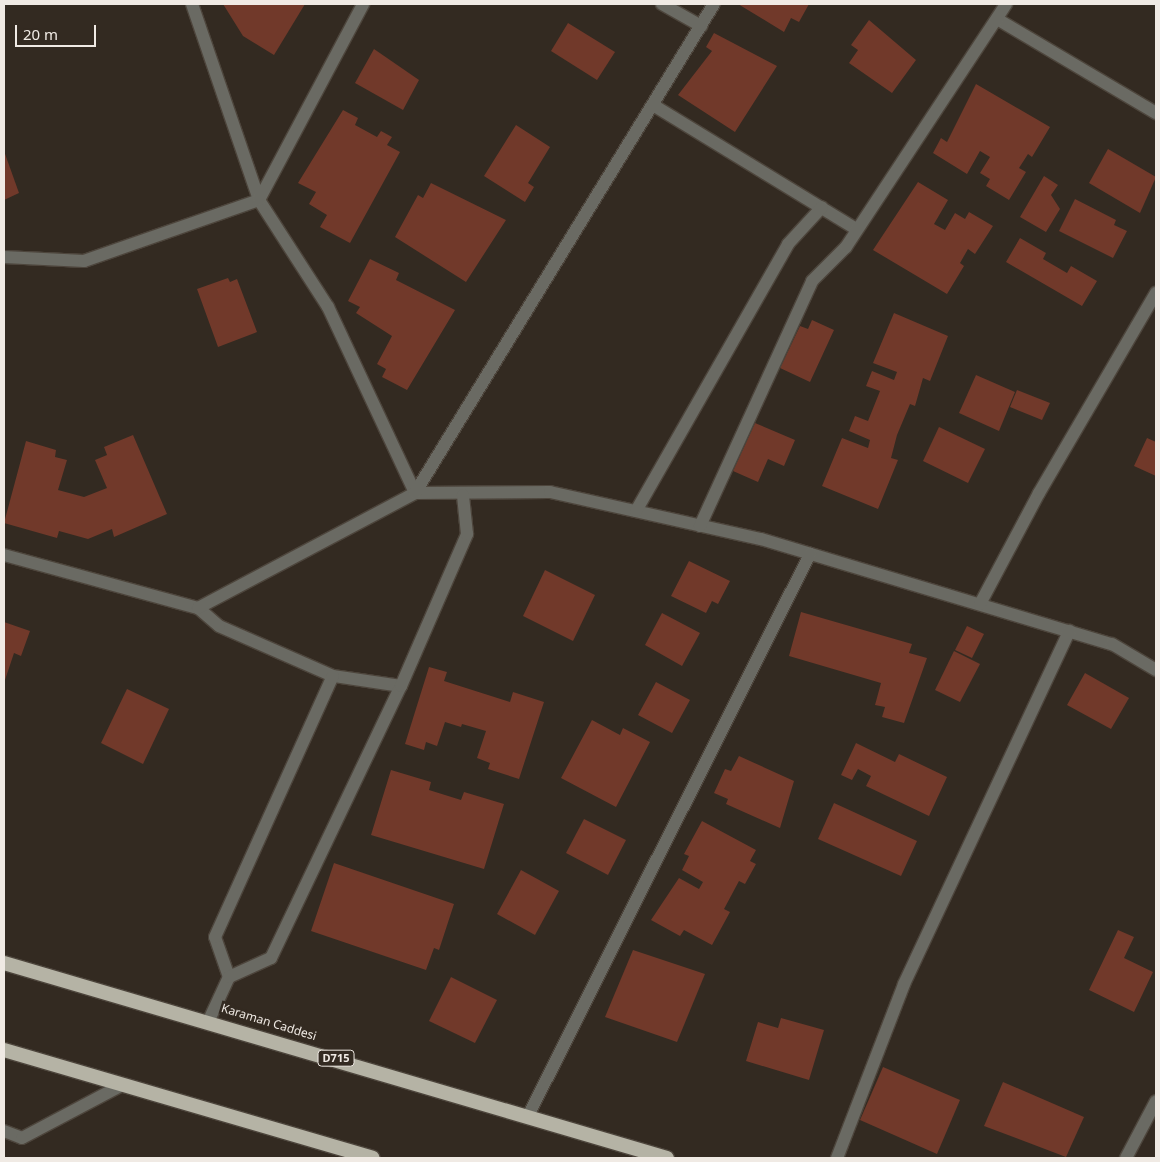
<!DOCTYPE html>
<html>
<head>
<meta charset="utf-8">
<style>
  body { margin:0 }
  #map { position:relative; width:1160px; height:1162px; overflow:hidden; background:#332a21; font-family:"Noto Sans",sans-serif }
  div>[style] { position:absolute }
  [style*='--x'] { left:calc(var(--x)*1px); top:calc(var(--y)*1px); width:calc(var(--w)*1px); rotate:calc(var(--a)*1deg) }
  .building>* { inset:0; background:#71392a }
  .roads { filter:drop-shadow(1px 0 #4d453c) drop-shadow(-1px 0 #4d453c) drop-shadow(0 1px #4d453c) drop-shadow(0 -1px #4d453c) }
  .service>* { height:12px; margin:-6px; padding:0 6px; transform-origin:6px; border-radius:6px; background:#6a6a63 }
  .minor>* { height:12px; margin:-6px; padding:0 6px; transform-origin:6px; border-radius:6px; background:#6a6a63 }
  .trunk>* { height:14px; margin:-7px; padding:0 7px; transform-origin:7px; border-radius:7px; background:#b5b3a5 }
  span { translate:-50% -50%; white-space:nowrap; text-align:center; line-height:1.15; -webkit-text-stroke:5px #332a21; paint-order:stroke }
  .shield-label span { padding:1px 4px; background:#332a21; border:1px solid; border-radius:4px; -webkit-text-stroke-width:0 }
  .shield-label { font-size:11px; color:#f0eae4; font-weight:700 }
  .street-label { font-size:12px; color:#f0eae4 }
  .frame { position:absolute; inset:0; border:5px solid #f0eae4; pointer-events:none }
  .scale { position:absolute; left:15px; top:25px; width:81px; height:22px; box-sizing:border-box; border:2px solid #f0eae4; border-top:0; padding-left:6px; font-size:15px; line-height:18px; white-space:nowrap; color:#f0eae4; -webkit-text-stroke:4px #332a21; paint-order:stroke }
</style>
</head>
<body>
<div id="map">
  <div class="building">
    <div style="clip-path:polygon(223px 4px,305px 4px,274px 55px,243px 36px)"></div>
    <div style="clip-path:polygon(738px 4px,809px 4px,799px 22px,791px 18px,784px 32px)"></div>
    <div style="clip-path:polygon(869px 20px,916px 60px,892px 93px,849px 63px,858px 50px,851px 45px)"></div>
    <div style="clip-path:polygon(568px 23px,615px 52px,597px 80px,551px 51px)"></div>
    <div style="clip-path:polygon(714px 33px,777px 66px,735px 132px,678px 95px,712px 51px,706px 47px)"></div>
    <div style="clip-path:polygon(374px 49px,419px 80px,403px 110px,355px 83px)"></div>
    <div style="clip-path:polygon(976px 84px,1050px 127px,1032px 157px,1028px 154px,1019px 168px,1026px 172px,1009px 200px,986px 186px,990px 179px,980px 173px,990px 157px,980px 151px,967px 174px,933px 153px,941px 138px,947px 142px)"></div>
    <div style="clip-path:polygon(343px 110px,358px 118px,355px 125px,377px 137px,381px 131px,392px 137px,387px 145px,400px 152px,350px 243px,320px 227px,327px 215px,309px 204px,316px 192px,298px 183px)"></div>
    <div style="clip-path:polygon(516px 125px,550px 147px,528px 183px,534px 187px,525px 202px,484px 176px)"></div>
    <div style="clip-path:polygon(1108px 149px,1156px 177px,1140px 213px,1089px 183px)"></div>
    <div style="clip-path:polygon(4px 151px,19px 193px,4px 200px)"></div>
    <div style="clip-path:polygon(1044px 176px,1058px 185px,1051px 195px,1060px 209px,1046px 232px,1020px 217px)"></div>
    <div style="clip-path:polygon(918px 182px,948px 200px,934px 224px,945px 230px,955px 213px,965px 219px,969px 212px,993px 226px,975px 254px,968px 249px,960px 263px,964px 266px,947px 294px,873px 250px)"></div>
    <div style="clip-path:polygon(431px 183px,506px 220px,466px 282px,395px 237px,418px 195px,423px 198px)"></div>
    <div style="clip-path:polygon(1075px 199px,1116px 220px,1114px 225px,1127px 231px,1113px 258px,1059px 231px)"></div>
    <div style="clip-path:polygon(1020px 238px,1046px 253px,1043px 259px,1067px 273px,1071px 266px,1097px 281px,1082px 306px,1006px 262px)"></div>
    <div style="clip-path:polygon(370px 259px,399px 273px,396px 280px,455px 310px,407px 390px,382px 377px,386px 369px,377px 364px,392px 336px,356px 313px,360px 307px,348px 301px)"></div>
    <div style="clip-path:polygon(228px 278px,230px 282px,237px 279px,257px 332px,218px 347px,197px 289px)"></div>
    <div style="clip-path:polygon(894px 313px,948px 336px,930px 381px,923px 378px,915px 406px,910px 404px,897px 435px,891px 458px,898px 460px,878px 509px,822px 486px,842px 438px,868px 448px,870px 440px,849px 431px,855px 416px,868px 421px,880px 391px,866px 386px,872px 371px,894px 380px,897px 372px,873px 363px)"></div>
    <div style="clip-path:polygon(812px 320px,834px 330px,810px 382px,780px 368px,800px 326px,808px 329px)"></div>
    <div style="clip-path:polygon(976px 375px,1015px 392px,999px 431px,959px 413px)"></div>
    <div style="clip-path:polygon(1017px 390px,1050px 403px,1042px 420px,1010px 407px)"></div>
    <div style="clip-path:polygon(755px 423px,795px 440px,784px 466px,768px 459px,758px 482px,733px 471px)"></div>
    <div style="clip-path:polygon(939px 427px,985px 449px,968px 483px,923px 461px)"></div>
    <div style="clip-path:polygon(133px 435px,167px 514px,114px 537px,112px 529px,88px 539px,59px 531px,57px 538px,4px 523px,26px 441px,56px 450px,55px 457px,67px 460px,58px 490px,84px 497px,107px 488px,95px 460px,107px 455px,104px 447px)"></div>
    <div style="clip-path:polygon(1147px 438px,1156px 442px,1156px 476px,1134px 466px)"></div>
    <div style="clip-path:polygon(689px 561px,730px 581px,718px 604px,712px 601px,706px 613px,671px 596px)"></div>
    <div style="clip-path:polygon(545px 570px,595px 595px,573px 641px,523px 616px)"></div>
    <div style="clip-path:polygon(801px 612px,912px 644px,909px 653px,927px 658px,904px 723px,882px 717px,885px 707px,875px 705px,881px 683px,789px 656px)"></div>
    <div style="clip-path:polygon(662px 613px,700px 633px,682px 666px,645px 645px)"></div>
    <div style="clip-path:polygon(4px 622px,30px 631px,21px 656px,14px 653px,4px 683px)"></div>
    <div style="clip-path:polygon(967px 626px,984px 634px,972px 658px,955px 650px)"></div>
    <div style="clip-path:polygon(954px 651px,980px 664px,960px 702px,935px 690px)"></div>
    <div style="clip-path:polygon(429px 667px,447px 672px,444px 681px,510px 702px,513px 692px,544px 702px,519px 779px,488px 769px,490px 763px,477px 758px,486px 731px,462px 724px,461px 727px,445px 722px,437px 746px,426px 742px,424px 750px,405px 744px)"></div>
    <div style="clip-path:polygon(1085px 673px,1129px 698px,1111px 729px,1067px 705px)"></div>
    <div style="clip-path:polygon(656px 682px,690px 700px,672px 733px,638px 715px)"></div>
    <div style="clip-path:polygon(127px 689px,169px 709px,143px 764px,101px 743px)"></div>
    <div style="clip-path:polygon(592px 720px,620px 735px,623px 728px,650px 742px,616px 807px,561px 778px)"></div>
    <div style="clip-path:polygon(856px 743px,895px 762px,899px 754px,947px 777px,929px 816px,866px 786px,871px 776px,858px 769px,852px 780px,841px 775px)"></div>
    <div style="clip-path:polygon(739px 756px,794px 781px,780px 828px,726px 804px,728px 799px,714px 793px,725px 769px,731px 771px)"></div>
    <div style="clip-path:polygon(391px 770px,431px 782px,429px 790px,461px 800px,464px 792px,504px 804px,484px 869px,371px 835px)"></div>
    <div style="clip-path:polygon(834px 803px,917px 841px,901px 876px,818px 839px)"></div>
    <div style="clip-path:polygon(584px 819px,626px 840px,608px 875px,566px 853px)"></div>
    <div style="clip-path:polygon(702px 821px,756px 850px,750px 861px,756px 864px,745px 884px,739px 881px,724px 909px,730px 912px,712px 945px,684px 930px,680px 936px,651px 920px,679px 878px,699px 889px,703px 882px,682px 870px,689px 856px,684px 854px)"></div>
    <div style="clip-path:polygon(334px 863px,454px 904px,439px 950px,434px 948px,426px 970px,311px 931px)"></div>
    <div style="clip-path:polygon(521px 870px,559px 891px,535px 935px,497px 914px)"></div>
    <div style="clip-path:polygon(1118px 930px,1134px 937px,1124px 958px,1153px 972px,1134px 1012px,1089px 990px)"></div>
    <div style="clip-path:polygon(633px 950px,705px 974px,677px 1042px,605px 1017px)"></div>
    <div style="clip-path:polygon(451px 977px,497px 1000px,475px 1043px,429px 1021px)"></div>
    <div style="clip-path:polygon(781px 1018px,824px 1030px,809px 1080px,746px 1061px,758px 1022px,778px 1028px)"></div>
    <div style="clip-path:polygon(883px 1067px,960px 1100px,937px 1154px,860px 1120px)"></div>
    <div style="clip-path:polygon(1003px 1082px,1084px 1117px,1066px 1157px,984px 1126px)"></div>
  </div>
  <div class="roads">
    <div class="service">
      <div style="--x:4;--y:1131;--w:19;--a:21"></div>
      <div style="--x:22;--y:1138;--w:113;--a:-27.9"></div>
    </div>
    <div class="minor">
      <div style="--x:192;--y:4;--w:207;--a:71.1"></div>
      <div style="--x:259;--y:200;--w:127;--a:57.2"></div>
      <div style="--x:328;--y:307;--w:205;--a:64.9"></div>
      <div style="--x:415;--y:493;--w:135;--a:-0.4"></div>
      <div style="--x:550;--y:492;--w:216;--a:12.6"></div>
      <div style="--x:761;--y:539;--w:366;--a:16.7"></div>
      <div style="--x:1112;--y:644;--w:51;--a:30.6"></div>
      <div style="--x:662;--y:4;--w:45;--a:29.4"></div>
      <div style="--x:997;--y:19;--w:185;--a:30.6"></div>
      <div style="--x:653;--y:105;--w:238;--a:31.4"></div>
      <div style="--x:4;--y:257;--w:80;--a:2.9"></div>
      <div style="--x:84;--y:261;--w:185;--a:-19.2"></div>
      <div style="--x:259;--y:200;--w:222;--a:-62"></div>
      <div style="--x:636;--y:511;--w:307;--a:-60.3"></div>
      <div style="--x:788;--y:244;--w:50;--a:-47.4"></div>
      <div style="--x:700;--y:526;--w:269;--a:-65.4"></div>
      <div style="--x:812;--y:281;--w:48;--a:-45"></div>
      <div style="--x:846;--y:247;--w:291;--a:-56.6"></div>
      <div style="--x:4;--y:555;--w:201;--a:15.3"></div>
      <div style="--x:980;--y:604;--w:126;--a:-62"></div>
      <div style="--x:1039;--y:493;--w:232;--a:-59.7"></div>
      <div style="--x:401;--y:686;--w:69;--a:-171.6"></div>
      <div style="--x:333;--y:676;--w:124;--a:-156.3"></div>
      <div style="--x:219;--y:626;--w:28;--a:-139"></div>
      <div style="--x:198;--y:608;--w:246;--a:-27.9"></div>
      <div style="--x:415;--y:493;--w:573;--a:-58.56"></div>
      <div style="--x:229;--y:977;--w:42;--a:-109.3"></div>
      <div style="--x:215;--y:937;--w:286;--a:-65.7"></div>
      <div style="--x:209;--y:1020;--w:47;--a:-65.1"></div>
      <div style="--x:229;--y:977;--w:46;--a:-24.3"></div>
      <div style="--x:271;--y:958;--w:301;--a:-64.5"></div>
      <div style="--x:401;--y:686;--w:166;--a:-66.5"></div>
      <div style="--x:467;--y:534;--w:39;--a:-96"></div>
      <div style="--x:528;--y:1116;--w:629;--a:-63.35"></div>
      <div style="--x:837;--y:1158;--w:186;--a:-68.9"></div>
      <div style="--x:904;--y:984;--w:390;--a:-64.9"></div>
      <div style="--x:1126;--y:1158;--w:64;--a:-62.2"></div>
    </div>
    <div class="trunk">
      <div style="--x:4;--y:963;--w:691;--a:16.39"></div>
      <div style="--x:4;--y:1050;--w:384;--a:16.3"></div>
    </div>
  </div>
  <div class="shield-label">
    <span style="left:336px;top:1058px">D715</span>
  </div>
  <div class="street-label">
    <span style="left:269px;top:1022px;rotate:17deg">Karaman Caddesi</span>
  </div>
  <div class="frame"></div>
  <div class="scale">20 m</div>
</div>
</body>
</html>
